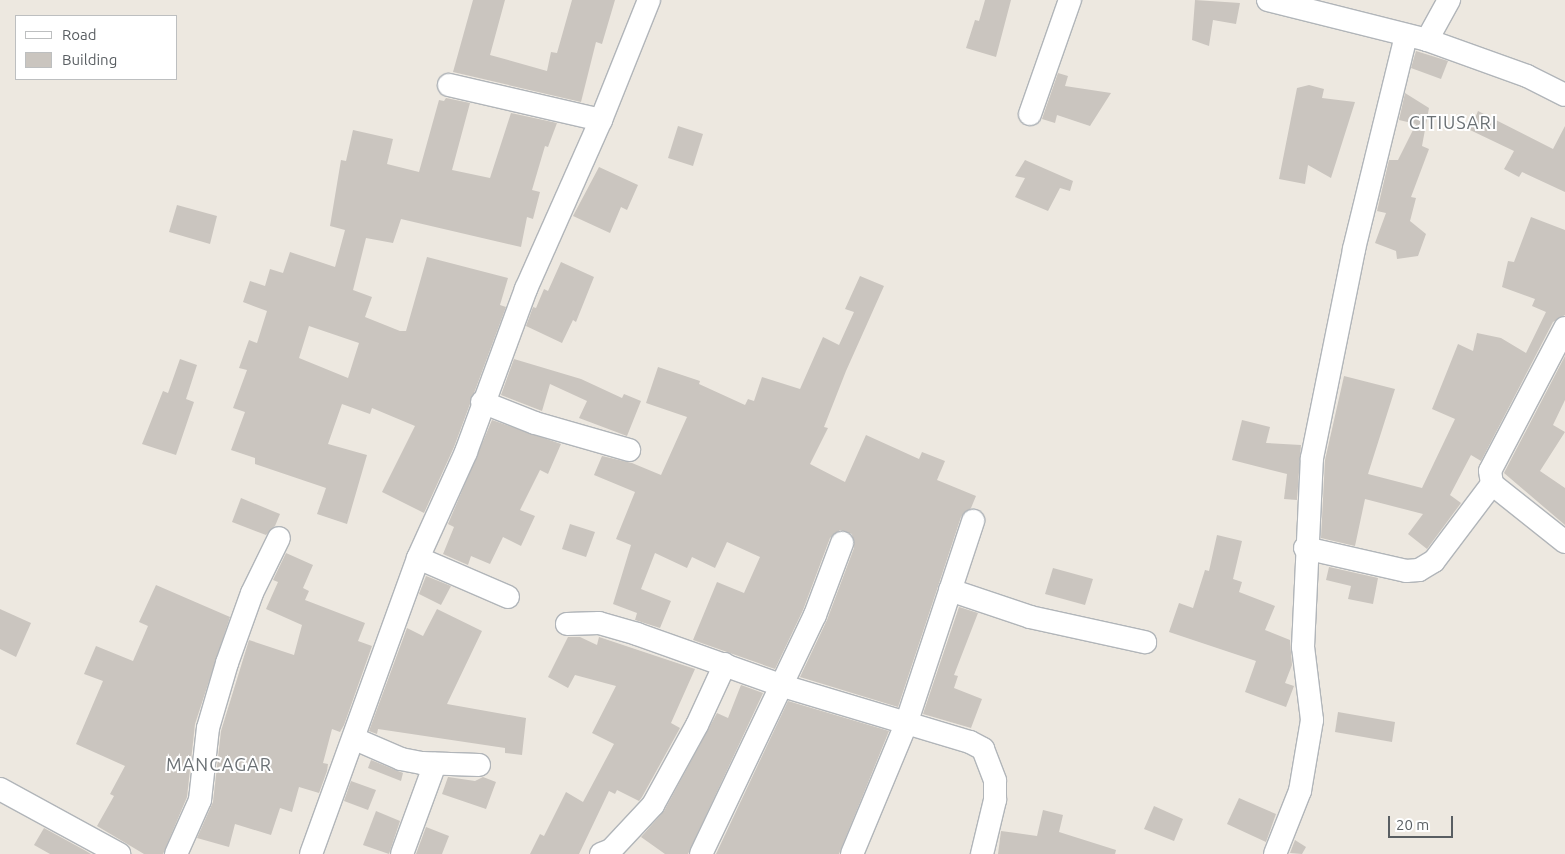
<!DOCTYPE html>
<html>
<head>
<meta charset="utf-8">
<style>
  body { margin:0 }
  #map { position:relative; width:1565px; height:854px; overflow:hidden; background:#ede8e0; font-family:Ubuntu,sans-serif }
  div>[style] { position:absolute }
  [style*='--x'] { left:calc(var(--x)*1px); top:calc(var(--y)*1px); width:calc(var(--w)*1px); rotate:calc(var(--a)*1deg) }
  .building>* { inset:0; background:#cac5bf }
  .roads { filter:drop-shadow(1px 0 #b1b5b9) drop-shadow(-1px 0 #b1b5b9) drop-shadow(0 1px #b1b5b9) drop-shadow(0 -1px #b1b5b9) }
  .minor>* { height:22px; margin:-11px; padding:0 11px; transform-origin:11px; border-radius:11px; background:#fff }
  span { translate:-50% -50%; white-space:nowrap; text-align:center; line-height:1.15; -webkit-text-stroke:4px #fff; paint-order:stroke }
  .quarter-label { font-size:18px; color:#6a7074; letter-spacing:1px }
  .legend { position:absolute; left:15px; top:15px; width:162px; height:65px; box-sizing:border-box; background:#fff; border:1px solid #bdbfc0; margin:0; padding:6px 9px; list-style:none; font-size:15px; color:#595e62 }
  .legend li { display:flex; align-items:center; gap:10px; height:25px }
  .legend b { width:25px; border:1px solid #bdbfc0 }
  .scale { position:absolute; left:1388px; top:816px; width:65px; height:22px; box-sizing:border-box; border:2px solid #595e62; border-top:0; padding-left:6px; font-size:15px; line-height:18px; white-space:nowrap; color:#595e62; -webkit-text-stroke:4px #fff; paint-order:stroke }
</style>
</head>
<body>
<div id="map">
  <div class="building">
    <div style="clip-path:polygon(473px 0,505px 0,490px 55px,547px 71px,551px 52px,557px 53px,572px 0,615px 0,602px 44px,596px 42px,581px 102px,453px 72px)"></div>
    <div style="clip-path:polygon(985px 0,1011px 0,996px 57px,966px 48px,975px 20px,979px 21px)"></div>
    <div style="clip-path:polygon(1195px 0,1240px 3px,1236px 24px,1213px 20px,1209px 46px,1192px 40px)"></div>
    <div style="clip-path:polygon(1416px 51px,1448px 61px,1441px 79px,1411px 68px)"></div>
    <div style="clip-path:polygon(1058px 73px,1068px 76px,1065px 86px,1111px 93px,1090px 126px,1057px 115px,1055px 123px,1042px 119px)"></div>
    <div style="clip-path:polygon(1309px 85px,1324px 89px,1322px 98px,1355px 102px,1331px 178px,1308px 165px,1305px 184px,1279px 179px,1297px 88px)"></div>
    <div style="clip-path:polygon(1405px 93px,1429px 108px,1422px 146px,1429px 149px,1411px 197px,1416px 198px,1410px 221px,1426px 234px,1418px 256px,1397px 259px,1396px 251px,1375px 243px,1386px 213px,1377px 211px,1389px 160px,1398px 160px,1416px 124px,1399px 120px)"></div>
    <div style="clip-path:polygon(evenodd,446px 98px,470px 103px,452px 170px,490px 178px,511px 113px,557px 123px,548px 147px,545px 146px,532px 190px,540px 192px,533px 219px,527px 217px,521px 247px,401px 219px,393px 243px,366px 238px,353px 290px,372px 297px,365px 317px,400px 331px,406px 331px,427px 257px,508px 278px,500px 305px,506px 307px,454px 447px,424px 513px,382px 492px,415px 426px,372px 408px,370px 414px,342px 404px,328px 444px,367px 455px,347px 524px,317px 514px,326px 488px,255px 464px,255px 458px,231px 450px,245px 412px,233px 408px,247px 370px,239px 368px,249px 340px,257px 343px,267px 311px,243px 302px,250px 281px,265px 286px,270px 269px,283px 273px,290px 252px,335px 267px,345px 230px,330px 226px,341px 160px,346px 161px,353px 130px,393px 139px,387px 164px,419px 172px,439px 100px,444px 101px,446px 98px,309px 326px,359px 343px,348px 378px,299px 358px,309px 326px)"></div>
    <div style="clip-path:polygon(1478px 111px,1553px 149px,1565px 126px,1565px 192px,1522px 172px,1519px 177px,1504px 169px,1514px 151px,1470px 130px)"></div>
    <div style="clip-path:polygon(678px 126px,703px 134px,693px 166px,668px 158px)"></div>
    <div style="clip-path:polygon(1025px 160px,1073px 181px,1070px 191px,1060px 188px,1048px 211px,1015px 197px,1025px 178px,1015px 176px)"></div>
    <div style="clip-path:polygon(599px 167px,638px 185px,627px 210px,621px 207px,610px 233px,573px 216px)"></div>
    <div style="clip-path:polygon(177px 205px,217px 216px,210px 244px,169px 232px)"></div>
    <div style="clip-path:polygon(1531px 217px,1565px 230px,1565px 315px,1553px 322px,1481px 461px,1471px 455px,1450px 495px,1461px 503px,1427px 549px,1408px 534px,1423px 514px,1365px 499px,1355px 546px,1321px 538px,1325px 460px,1344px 376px,1395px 389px,1368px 474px,1422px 488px,1455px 419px,1432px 409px,1458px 344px,1473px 351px,1477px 333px,1501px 338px,1526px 353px,1546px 312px,1532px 306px,1535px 299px,1502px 287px,1508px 261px,1514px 262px)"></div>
    <div style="clip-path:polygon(561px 262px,594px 277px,576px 322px,573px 320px,562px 343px,526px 326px,533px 307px,536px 308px,544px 289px,548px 291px)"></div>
    <div style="clip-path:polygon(860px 276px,884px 286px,846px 371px,824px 427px,828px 428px,810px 464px,845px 482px,866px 435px,919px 459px,922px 452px,945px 461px,937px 480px,976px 496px,971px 508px,961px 517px,898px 707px,800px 677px,827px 620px,854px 548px,852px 534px,840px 530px,830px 538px,803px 610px,775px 669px,693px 640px,717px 582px,744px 593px,760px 557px,727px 542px,715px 568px,692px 557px,687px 568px,655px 553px,641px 589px,671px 601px,660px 628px,635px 620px,637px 613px,613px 604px,631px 545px,616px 539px,635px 492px,594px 475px,602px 456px,632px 463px,661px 475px,687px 417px,646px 403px,658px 367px,700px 381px,699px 384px,745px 405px,748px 399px,754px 401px,762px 377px,800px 389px,823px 337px,839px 345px,854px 312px,845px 309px)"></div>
    <div style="clip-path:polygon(1565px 356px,1565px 400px,1553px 425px,1565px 432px,1540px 471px,1565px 488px,1565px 525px,1504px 473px)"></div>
    <div style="clip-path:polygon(180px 359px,197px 365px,186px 399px,194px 402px,176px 455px,142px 444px,163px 391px,168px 393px)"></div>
    <div style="clip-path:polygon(514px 359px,581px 379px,622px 398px,624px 394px,641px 401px,627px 436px,579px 418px,587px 401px,550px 384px,542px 411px,501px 395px)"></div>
    <div style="clip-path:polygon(492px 420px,561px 444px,548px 474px,540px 470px,520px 510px,535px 516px,521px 546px,503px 537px,490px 564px,471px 556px,468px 565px,443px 554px,454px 527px,448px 524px)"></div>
    <div style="clip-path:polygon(1242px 420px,1270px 427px,1266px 443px,1301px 445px,1297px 500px,1284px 499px,1287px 474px,1232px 460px)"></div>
    <div style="clip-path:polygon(241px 498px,280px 514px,275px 526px,266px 535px,232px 522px)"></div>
    <div style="clip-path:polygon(570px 524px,595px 532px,586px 557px,562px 549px)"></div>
    <div style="clip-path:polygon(1217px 535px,1242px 541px,1233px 579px,1242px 582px,1239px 592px,1275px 606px,1265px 630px,1290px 640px,1292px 665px,1285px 683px,1294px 686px,1286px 707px,1245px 692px,1256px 661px,1169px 632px,1179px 603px,1193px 608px,1205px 570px,1209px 571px)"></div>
    <div style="clip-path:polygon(286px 553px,313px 565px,303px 588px,309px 591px,305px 600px,365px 623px,358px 641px,372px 646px,344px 725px,340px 732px,332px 729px,323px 763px,328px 764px,327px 771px,319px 793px,299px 787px,292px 812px,280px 808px,271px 835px,235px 824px,229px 847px,197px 838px,213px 802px,221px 731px,249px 640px,294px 655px,302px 625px,266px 609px,278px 582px,273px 580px)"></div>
    <div style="clip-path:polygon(1329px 567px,1378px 578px,1373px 604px,1348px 599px,1351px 586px,1326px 580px)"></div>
    <div style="clip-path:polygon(1053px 568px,1093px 579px,1085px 605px,1045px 594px)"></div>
    <div style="clip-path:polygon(426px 576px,451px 586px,441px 605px,419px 594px)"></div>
    <div style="clip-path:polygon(156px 585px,230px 617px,195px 724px,187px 797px,163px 854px,144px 854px,97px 826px,114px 796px,110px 794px,125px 766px,76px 744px,103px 681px,84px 674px,96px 646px,133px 661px,148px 626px,139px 622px)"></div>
    <div style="clip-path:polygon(959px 607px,978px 613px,954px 675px,958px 676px,954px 688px,982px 699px,971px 728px,923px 714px)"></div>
    <div style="clip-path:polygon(0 609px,31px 623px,16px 657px,0 649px)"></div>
    <div style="clip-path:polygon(437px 609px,482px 631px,447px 704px,526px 718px,522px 755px,505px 753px,505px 748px,378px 729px,377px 734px,369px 731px,407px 628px,423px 636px)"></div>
    <div style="clip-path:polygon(568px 637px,580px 637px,597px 645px,599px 637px,695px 669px,671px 723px,680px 728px,642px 797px,639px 801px,617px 790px,615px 794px,609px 791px,579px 854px,530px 854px,540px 834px,544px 836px,566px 792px,583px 802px,614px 744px,592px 733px,616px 686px,575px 675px,568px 688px,548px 677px)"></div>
    <div style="clip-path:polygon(741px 685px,763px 693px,688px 854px,665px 854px,641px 837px,664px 811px,717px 713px,728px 718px)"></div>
    <div style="clip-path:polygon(788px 701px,889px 731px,839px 854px,716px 854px)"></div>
    <div style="clip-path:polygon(1338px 712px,1395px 722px,1392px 742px,1335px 732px)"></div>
    <div style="clip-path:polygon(371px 760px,403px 773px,401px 781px,368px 768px)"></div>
    <div style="clip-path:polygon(448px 777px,475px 781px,483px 777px,496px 782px,486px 809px,442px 794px)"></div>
    <div style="clip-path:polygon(351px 781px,376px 790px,368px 810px,344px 801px)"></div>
    <div style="clip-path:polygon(1239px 798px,1276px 814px,1266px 842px,1227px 824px)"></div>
    <div style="clip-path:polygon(1154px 806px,1183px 819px,1174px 841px,1144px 829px)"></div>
    <div style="clip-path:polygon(1043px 810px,1063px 815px,1059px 832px,1116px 850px,1115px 854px,998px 854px,1001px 831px,1037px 836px)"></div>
    <div style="clip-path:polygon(376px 811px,400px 821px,389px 854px,363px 845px)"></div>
    <div style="clip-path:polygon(426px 827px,449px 836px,442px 854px,416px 854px)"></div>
    <div style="clip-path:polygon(44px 828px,86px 851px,91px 854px,50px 854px,34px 845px)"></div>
    <div style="clip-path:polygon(1295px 840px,1306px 847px,1302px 854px,1290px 853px)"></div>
  </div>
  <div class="roads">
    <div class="minor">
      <div style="--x:1268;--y:0;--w:164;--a:14.1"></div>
      <div style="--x:1427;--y:40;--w:106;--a:19.8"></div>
      <div style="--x:1527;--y:76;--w:42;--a:26.6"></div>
      <div style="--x:1427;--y:40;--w:46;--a:-61.2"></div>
      <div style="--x:449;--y:85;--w:156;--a:13"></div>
      <div style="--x:1030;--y:114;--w:121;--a:-70.7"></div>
      <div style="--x:1565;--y:328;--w:161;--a:117.7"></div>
      <div style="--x:1490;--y:471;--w:13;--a:81"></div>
      <div style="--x:1492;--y:484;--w:93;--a:38.5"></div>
      <div style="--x:482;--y:402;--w:57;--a:21.6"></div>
      <div style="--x:535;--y:423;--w:98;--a:16"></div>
      <div style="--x:1305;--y:548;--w:104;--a:12.8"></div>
      <div style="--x:1406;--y:571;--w:13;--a:-4"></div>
      <div style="--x:1419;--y:570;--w:17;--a:-31"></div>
      <div style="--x:1434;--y:561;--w:96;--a:-53"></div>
      <div style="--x:418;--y:558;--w:98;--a:23.4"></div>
      <div style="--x:950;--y:590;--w:84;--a:18.6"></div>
      <div style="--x:1030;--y:617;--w:118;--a:12.3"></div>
      <div style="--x:567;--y:624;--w:32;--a:-2"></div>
      <div style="--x:599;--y:623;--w:40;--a:16"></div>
      <div style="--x:637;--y:634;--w:155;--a:19.6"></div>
      <div style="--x:783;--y:686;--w:195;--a:16.7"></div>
      <div style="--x:970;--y:742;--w:15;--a:28"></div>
      <div style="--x:983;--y:749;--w:34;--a:69"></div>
      <div style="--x:995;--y:781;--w:19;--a:90"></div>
      <div style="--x:995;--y:800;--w:56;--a:103.5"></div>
      <div style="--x:355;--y:739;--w:50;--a:23.5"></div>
      <div style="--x:401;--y:759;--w:21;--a:11"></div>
      <div style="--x:422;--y:763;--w:57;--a:2"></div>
      <div style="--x:0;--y:789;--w:136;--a:28.6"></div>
      <div style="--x:176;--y:854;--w:59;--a:-66"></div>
      <div style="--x:200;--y:800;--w:72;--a:-83.7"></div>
      <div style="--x:208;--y:728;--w:68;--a:-73.7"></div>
      <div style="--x:227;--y:663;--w:74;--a:-70.3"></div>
      <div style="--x:252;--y:593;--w:61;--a:-63.9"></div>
      <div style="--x:311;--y:854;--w:315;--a:-70.1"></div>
      <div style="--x:418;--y:558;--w:116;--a:-65.6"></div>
      <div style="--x:466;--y:452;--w:174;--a:-69.8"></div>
      <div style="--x:526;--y:289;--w:185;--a:-66.1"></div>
      <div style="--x:601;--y:120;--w:129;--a:-68.2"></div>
      <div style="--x:402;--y:854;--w:96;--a:-69.9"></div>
      <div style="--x:601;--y:854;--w:11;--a:-22"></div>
      <div style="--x:611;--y:850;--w:62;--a:-47"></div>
      <div style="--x:653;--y:805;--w:91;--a:-61.2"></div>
      <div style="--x:697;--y:725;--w:67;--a:-65.3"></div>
      <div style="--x:701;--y:854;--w:265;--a:-64.5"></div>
      <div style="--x:815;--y:615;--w:77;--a:-69.4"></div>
      <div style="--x:852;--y:854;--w:141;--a:-67.4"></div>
      <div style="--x:906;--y:724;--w:214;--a:-71.7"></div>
      <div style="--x:1275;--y:854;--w:68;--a:-68.4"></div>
      <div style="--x:1300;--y:791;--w:72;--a:-80.4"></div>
      <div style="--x:1312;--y:720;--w:74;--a:-97"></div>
      <div style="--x:1303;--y:647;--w:189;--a:-87.3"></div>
      <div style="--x:1312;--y:458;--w:213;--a:-78.6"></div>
      <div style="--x:1354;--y:249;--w:220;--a:-76.3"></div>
    </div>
  </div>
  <div class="quarter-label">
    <span style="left:1453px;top:122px">CITIUSARI</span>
    <span style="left:219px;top:764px">MANCAGAR</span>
  </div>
  <ul class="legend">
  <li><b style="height:6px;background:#fff"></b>Road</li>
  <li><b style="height:14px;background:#cac5bf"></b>Building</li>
  </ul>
  <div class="scale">20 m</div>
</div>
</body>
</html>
